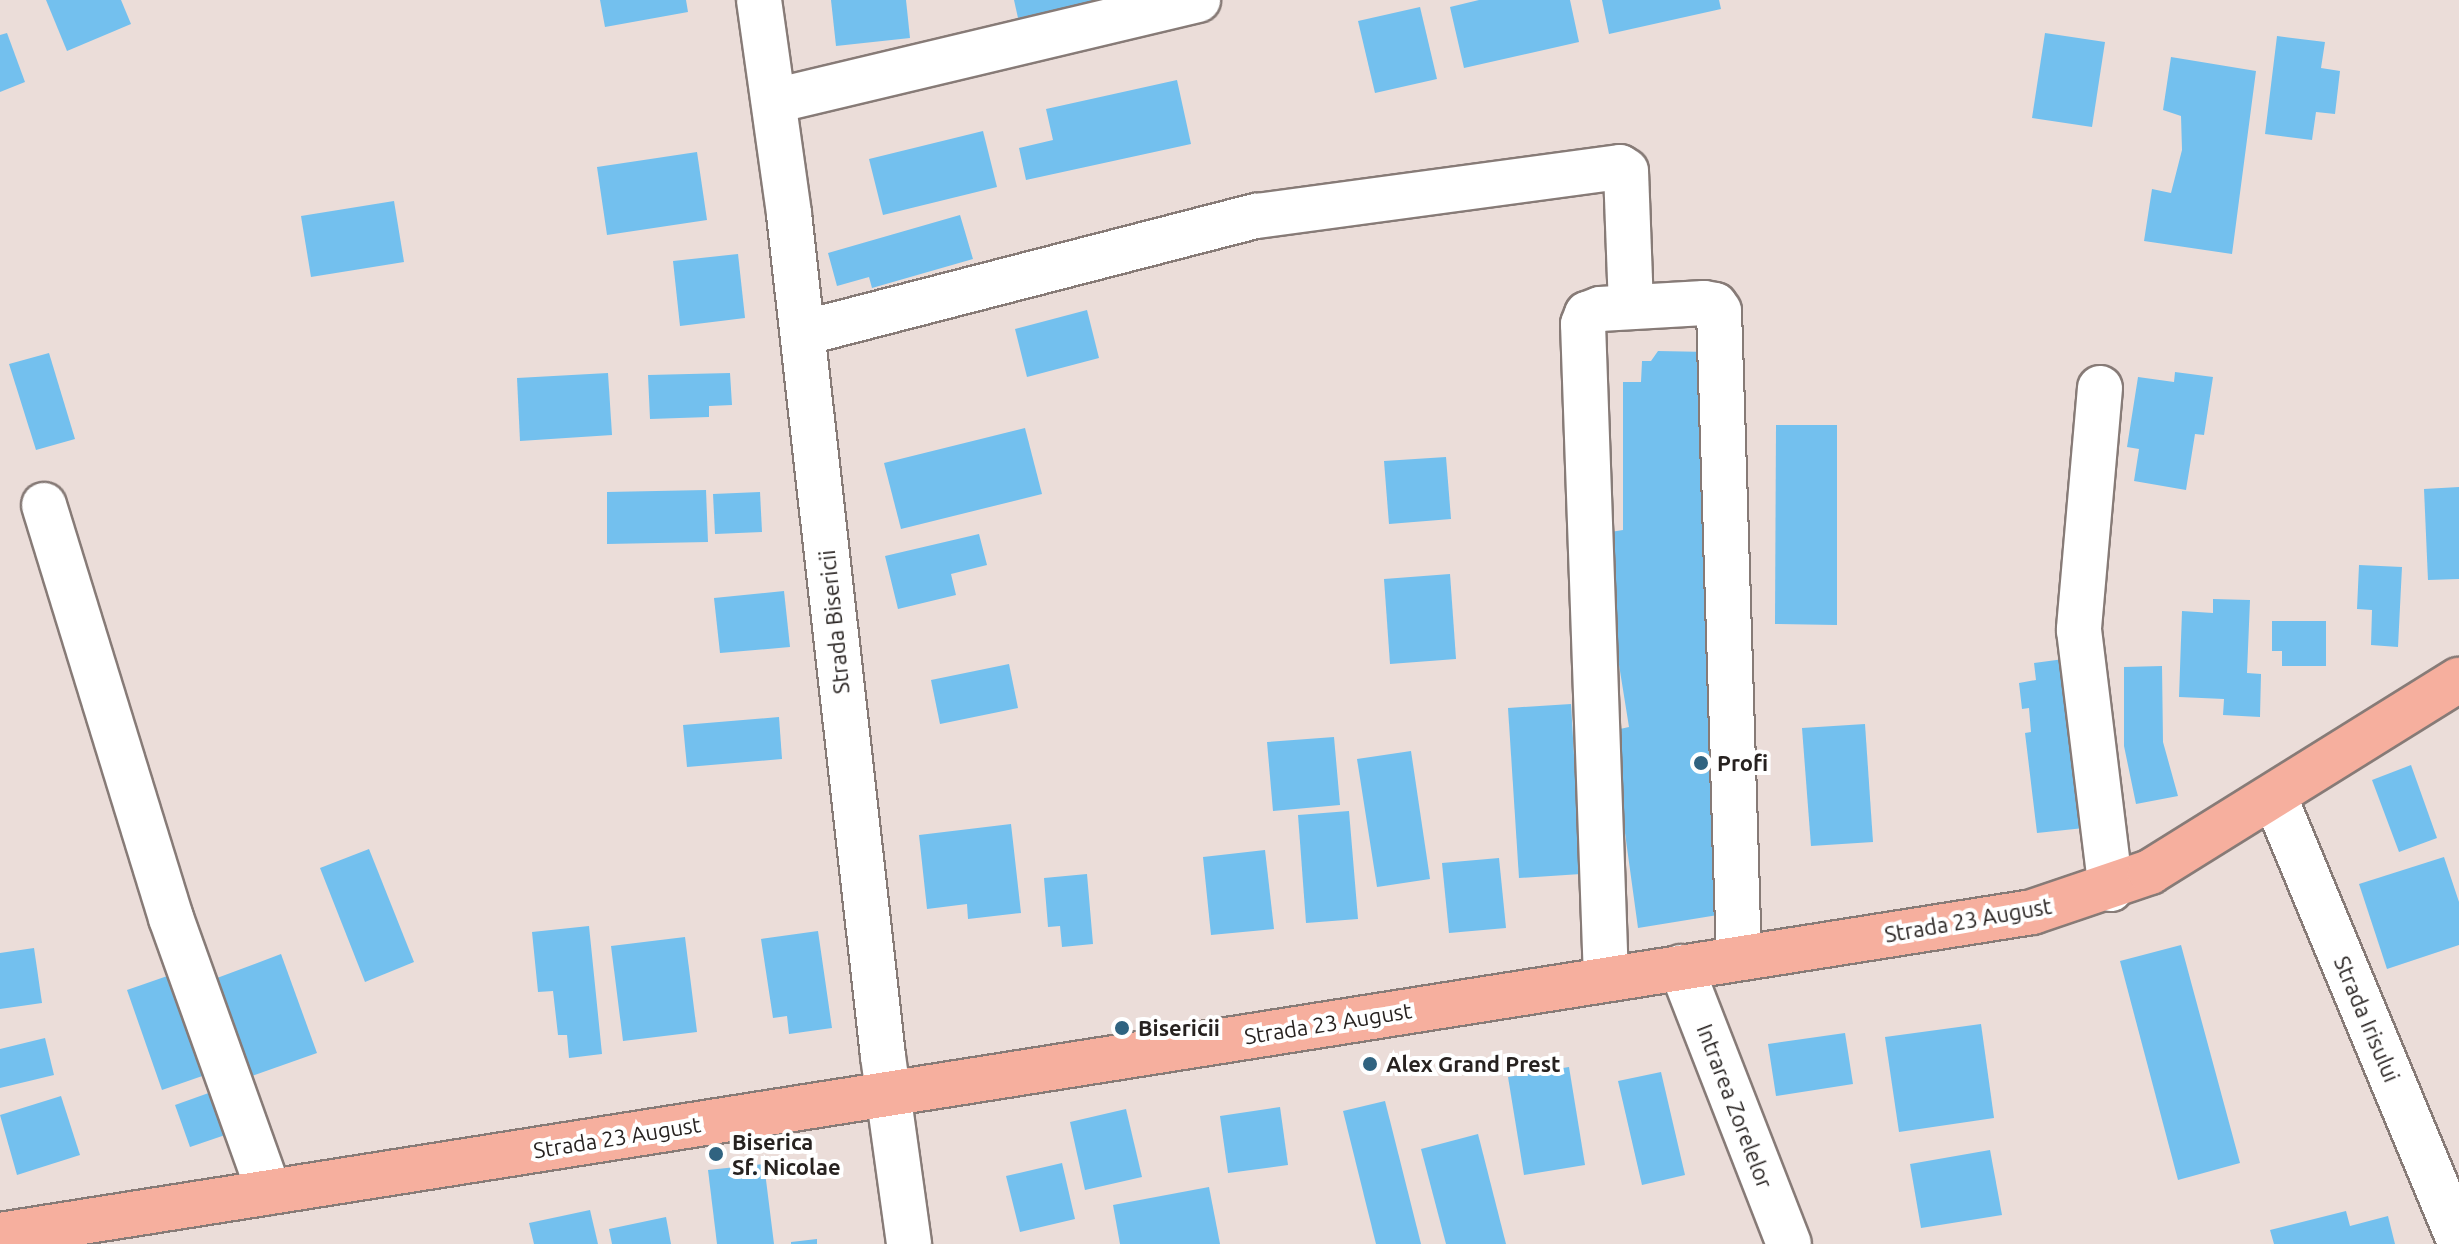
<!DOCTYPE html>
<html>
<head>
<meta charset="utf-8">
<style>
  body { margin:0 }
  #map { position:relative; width:2459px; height:1244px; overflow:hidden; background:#ebddd9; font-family:Ubuntu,sans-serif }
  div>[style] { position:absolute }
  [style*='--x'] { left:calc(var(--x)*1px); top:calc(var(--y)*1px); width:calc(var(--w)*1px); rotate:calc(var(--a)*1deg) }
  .building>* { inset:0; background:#73c0ee }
  .roads { filter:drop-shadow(2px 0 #877b77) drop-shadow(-2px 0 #877b77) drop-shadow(0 2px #877b77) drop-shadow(0 -2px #877b77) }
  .minor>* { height:44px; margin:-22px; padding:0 22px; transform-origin:22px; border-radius:22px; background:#fff }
  .major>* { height:44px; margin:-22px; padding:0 22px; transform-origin:22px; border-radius:22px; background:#f6af9e }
  .dots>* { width:22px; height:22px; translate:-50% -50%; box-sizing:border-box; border:4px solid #fff; border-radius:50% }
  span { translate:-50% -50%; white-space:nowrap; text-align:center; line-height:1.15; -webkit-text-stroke:8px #fff; paint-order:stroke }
  .street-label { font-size:22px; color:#272220 }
  .poi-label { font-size:22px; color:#272220; font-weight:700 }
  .left { translate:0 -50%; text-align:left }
</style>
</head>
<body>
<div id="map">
  <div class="building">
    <div style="clip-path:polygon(46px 0,121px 0,131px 24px,67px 51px)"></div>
    <div style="clip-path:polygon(600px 0,686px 0,688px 12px,605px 27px)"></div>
    <div style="clip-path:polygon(831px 0,906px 0,910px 38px,836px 46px)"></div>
    <div style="clip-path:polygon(1014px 0,1096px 0,1096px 1px,1018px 18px)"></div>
    <div style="clip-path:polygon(1479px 0,1570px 0,1579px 42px,1464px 68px,1450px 7px)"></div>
    <div style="clip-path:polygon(1602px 0,1719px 0,1721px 9px,1609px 34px)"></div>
    <div style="clip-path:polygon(1420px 7px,1437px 79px,1375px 93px,1358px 21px)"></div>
    <div style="clip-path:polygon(7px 33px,25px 82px,0 92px,0 35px)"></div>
    <div style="clip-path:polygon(2045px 33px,2105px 42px,2092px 127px,2032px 118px)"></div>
    <div style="clip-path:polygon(2277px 36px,2325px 42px,2321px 68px,2340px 71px,2335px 114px,2316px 112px,2312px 140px,2265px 134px)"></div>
    <div style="clip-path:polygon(2171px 57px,2256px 71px,2232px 254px,2144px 241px,2152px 189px,2171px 193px,2182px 150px,2181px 116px,2163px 110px)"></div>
    <div style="clip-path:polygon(1177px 80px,1191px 144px,1026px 180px,1019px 148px,1053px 140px,1046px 109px)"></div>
    <div style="clip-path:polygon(983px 131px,997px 187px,883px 215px,869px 159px)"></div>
    <div style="clip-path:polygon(697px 152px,707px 220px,607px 235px,597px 167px)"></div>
    <div style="clip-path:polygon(394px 201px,404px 262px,311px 277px,301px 216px)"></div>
    <div style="clip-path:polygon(960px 215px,973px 259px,872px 288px,869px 277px,837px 286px,828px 253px)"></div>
    <div style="clip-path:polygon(738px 254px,745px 318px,680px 326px,673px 261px)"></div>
    <div style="clip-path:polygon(1087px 310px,1099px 358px,1027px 377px,1015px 329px)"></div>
    <div style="clip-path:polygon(1658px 351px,1709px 352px,1724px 914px,1638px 928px,1611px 731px,1629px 727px,1598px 534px,1623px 530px,1623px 382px,1641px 382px,1642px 361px,1651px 361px)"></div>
    <div style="clip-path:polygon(49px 353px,75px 439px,36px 450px,9px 364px)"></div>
    <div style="clip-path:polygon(2175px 372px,2213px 377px,2204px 435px,2195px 434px,2186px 490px,2134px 481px,2139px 449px,2127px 447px,2138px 377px,2174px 382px)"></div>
    <div style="clip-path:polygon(608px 373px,612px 435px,520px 441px,517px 378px)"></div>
    <div style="clip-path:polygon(730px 373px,732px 405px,709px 406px,709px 417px,650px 419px,648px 375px)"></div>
    <div style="clip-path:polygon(1776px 425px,1837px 425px,1837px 625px,1775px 624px)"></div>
    <div style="clip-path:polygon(1025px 428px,1042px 494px,901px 529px,884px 463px)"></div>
    <div style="clip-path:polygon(1446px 457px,1451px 519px,1389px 524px,1384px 461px)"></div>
    <div style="clip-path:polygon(2459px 487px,2459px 579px,2428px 580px,2424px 489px)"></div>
    <div style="clip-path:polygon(706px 490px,708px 542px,607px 544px,607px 492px)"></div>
    <div style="clip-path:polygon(760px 492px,762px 532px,715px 534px,713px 494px)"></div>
    <div style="clip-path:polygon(979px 534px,987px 565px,951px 574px,956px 595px,898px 609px,885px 556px)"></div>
    <div style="clip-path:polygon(2359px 565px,2402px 567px,2398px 647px,2371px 645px,2372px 610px,2357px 609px)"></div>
    <div style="clip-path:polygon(1450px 574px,1456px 659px,1390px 664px,1384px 579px)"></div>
    <div style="clip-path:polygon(784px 591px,790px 647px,720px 653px,714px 598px)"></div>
    <div style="clip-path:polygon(2213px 599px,2250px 600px,2247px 673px,2261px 674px,2260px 717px,2223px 715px,2224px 699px,2179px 697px,2182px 611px,2213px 613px)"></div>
    <div style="clip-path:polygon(2272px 621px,2326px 621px,2326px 666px,2282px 666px,2282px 651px,2272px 651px)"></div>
    <div style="clip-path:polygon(2064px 659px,2084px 828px,2037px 833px,2025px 733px,2031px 732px,2029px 708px,2022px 709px,2019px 683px,2036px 680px,2034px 663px)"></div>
    <div style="clip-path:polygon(1009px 664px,1018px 708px,940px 724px,931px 680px)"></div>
    <div style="clip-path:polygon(2162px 666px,2163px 742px,2178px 796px,2136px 804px,2124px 746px,2124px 667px)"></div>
    <div style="clip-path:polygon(1571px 704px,1581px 874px,1519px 878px,1508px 708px)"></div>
    <div style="clip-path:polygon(779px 717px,782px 759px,687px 767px,683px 725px)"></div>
    <div style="clip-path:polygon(1865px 724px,1873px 842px,1811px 846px,1802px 728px)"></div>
    <div style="clip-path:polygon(1334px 737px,1340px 805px,1273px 811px,1267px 742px)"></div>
    <div style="clip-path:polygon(1411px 751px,1430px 879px,1377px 887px,1357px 759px)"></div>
    <div style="clip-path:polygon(2411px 765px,2437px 838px,2399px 852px,2372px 780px)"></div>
    <div style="clip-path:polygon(1349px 811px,1358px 919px,1306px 923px,1298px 815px)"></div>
    <div style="clip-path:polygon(1011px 824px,1021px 913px,968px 919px,967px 904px,927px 909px,919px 835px)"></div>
    <div style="clip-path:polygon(369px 849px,414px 962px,365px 982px,320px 868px)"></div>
    <div style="clip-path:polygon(1265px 850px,1274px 929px,1211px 935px,1203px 857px)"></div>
    <div style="clip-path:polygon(2444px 857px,2459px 902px,2459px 945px,2387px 969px,2359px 884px)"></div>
    <div style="clip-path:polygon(1499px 858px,1506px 928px,1449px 933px,1442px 863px)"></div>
    <div style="clip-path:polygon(1087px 874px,1093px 944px,1062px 947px,1060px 926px,1048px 927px,1044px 878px)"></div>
    <div style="clip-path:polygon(589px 926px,602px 1054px,569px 1058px,567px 1035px,558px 1035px,553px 991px,538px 992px,532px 932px)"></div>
    <div style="clip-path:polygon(818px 931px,832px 1028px,789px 1034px,787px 1016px,773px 1018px,761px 939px)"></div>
    <div style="clip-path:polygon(685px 937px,697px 1032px,623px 1041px,611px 946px)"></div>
    <div style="clip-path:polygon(2181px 945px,2240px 1163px,2178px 1180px,2120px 961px)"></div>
    <div style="clip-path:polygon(34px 948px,42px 1003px,0 1009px,0 953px)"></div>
    <div style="clip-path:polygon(281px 954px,317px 1053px,252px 1076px,217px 978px)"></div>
    <div style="clip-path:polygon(176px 973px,211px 1073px,162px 1090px,127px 990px)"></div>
    <div style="clip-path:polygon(1981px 1024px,1994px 1118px,1899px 1132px,1885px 1037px)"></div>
    <div style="clip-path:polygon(1845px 1033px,1853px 1084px,1776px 1096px,1768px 1044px)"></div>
    <div style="clip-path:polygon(45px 1038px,54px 1075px,0 1088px,0 1049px)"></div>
    <div style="clip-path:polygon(1569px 1067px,1585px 1165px,1524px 1175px,1508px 1077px)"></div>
    <div style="clip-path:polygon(1661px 1072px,1685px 1175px,1642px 1185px,1618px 1081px)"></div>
    <div style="clip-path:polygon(217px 1090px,231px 1133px,190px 1147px,175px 1105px)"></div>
    <div style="clip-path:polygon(61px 1096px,80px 1155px,17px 1175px,0 1115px)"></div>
    <div style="clip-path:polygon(1385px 1101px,1421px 1244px,1376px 1244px,1343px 1111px)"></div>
    <div style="clip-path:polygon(1280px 1107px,1288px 1165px,1228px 1173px,1220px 1116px)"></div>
    <div style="clip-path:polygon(1126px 1109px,1142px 1177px,1085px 1190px,1070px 1122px)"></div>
    <div style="clip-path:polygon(1478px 1134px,1506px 1244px,1446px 1244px,1421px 1149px)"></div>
    <div style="clip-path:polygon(1990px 1150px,2002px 1215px,1921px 1228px,1910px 1164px)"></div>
    <div style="clip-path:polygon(1062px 1163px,1075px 1219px,1020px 1232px,1006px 1176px)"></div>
    <div style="clip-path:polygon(764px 1164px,774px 1244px,717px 1244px,708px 1170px)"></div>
    <div style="clip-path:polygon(1209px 1187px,1220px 1244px,1120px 1244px,1113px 1205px)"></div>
    <div style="clip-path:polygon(590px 1210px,598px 1244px,534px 1244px,529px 1223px)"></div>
    <div style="clip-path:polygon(2346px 1211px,2350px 1226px,2388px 1216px,2395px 1244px,2274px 1244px,2270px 1230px)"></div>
    <div style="clip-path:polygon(666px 1217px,671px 1244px,612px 1244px,609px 1229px)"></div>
    <div style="clip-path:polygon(817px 1239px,817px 1244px,791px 1244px,791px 1242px)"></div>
  </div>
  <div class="roads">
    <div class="minor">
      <div style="--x:759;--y:0;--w:216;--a:82"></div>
      <div style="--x:789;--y:214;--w:847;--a:83.63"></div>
      <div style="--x:883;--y:1056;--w:190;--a:82.1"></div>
      <div style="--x:774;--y:101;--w:436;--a:-13.4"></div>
      <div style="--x:803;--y:333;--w:469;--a:-14.5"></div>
      <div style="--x:1257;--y:216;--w:366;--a:-7.7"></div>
      <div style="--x:1620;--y:167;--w:7;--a:34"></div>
      <div style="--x:1626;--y:171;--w:136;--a:87.9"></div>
      <div style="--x:2100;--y:388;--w:243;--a:95"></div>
      <div style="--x:2079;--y:630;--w:261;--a:83"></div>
      <div style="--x:44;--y:505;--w:432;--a:72.9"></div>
      <div style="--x:171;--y:918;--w:291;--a:70.3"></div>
      <div style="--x:2275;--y:798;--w:480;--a:67.4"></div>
      <div style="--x:1681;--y:967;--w:297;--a:68.7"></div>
      <div style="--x:1606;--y:979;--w:655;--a:-92.01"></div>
      <div style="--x:1583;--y:324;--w:11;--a:-68"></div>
      <div style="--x:1587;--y:314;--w:14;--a:-21"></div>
      <div style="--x:1600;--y:309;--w:104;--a:-3.3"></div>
      <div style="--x:1704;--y:303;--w:11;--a:10"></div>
      <div style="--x:1715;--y:305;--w:7;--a:56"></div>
      <div style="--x:1719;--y:311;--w:647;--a:88.23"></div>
    </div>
    <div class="major">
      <div style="--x:0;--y:1235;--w:2058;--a:-9.03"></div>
      <div style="--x:2032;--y:912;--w:125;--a:-18.7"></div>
      <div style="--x:2150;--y:872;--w:364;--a:-31.9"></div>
    </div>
  </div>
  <div class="dots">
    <div style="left:1701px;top:763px;background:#306380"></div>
    <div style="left:1122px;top:1028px;background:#306380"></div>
    <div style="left:1370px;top:1064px;background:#306380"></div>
    <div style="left:716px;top:1154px;background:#306380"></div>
  </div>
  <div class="street-label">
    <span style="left:834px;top:622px;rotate:-96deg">Strada Bisericii</span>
    <span style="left:1968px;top:920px;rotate:-10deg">Strada 23 August</span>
    <span style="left:2367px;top:1019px;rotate:67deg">Strada Irisului</span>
    <span style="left:1328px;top:1023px;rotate:-9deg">Strada 23 August</span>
    <span style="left:1735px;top:1106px;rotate:69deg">Intrarea Zorelelor</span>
    <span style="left:617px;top:1137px;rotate:-9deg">Strada 23 August</span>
  </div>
  <div class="poi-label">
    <span class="left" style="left:1717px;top:763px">Profi</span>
    <span class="left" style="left:1138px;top:1028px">Bisericii</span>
    <span class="left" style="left:1386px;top:1064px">Alex Grand Prest</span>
    <span class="left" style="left:732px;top:1154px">Biserica<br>Sf. Nicolae</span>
  </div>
</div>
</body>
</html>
